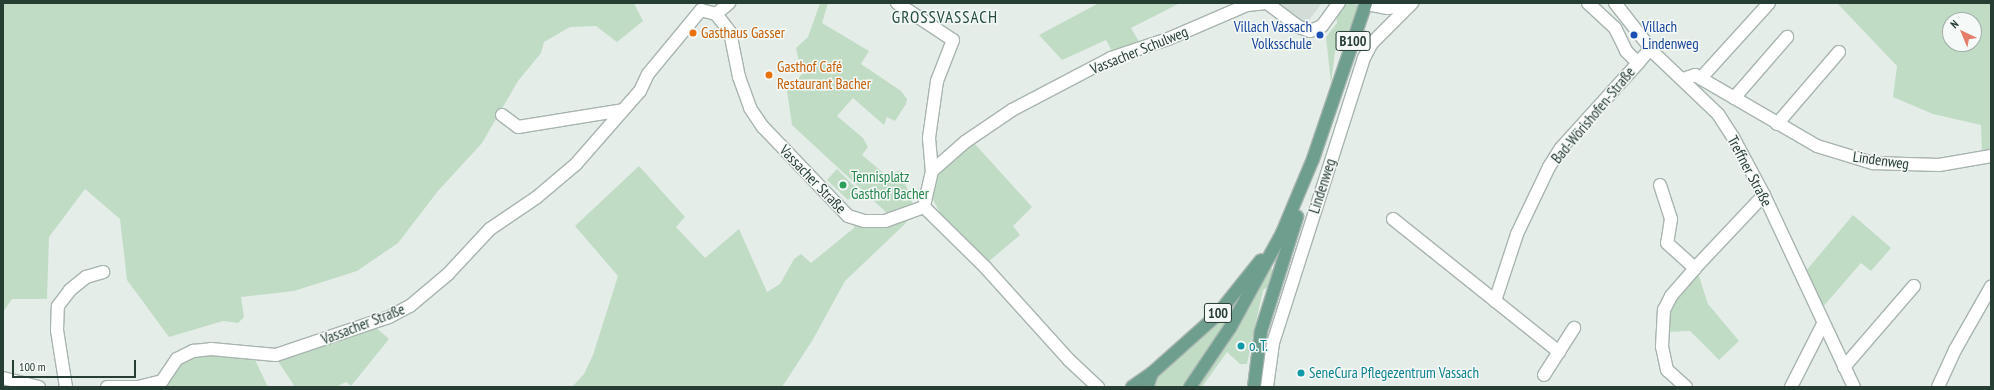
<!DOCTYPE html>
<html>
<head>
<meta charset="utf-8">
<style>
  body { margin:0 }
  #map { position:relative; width:1994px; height:390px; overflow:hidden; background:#e5ede9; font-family:"PT Sans Narrow",sans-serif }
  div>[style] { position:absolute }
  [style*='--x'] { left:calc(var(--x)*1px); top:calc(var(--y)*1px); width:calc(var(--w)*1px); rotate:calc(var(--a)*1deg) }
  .built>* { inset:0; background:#d3ddd7 }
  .green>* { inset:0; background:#c0dcc5 }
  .roads { filter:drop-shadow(1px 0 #a8b5af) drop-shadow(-1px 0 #a8b5af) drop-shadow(0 1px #a8b5af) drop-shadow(0 -1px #a8b5af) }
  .minor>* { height:12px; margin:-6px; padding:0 6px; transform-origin:6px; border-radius:6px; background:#fff }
  .major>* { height:12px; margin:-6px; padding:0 6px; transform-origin:6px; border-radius:6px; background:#6e9e8d }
  .dots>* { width:11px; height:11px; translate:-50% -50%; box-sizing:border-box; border:2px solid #f5f9f7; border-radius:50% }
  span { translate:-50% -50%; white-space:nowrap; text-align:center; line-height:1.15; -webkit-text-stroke:3px #f5f9f7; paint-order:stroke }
  .shield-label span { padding:1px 3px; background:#f5f9f7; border:1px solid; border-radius:3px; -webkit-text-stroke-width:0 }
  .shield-label { font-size:14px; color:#263d34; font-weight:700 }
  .transit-label { font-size:15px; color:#164399 }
  .right { translate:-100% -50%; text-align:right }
  .left { translate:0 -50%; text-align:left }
  .food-label { font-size:15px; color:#c56008 }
  .street-label { font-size:15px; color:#263d34 }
  .leisure-label { font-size:15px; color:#27864d }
  .culture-label { font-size:15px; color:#0d838f }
  .quarter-label { font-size:17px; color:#234d3f; letter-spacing:1px }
  .frame { position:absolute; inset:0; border:4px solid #263d34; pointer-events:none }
  .north { position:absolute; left:1942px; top:12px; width:40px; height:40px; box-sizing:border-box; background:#f5f9f7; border:1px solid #a2aea9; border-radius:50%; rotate:316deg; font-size:11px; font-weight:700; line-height:16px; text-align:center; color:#263d34 }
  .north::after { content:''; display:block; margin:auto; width:14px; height:18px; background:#e57d6b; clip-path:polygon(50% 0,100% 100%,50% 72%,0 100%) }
  .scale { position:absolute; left:12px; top:360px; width:124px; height:18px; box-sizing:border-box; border:2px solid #263d34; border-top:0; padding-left:5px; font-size:12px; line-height:14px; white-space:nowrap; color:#263d34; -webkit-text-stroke:3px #f5f9f7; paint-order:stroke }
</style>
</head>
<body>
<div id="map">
  <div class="built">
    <div style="clip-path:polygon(1273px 3px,1322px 3px,1306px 24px)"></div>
  </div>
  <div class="green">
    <div style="clip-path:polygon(3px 3px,634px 3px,643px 21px,617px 42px,596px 26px,570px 27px,544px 42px,541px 53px,518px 81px,482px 143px,438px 191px,398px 243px,357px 271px,294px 291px,241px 297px,244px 317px,238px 323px,223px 321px,169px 337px,127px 280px,120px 219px,85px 189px,49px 237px,47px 299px,12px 299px,3px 312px)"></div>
    <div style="clip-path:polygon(820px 3px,828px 3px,822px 23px,869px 51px,861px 64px,901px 91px,907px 99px,906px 104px,895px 121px,887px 117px,884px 125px,853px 98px,837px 116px,863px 138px,868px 147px,862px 155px,887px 176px,900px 170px,913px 204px,888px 214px,792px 125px,787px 91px,802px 74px,796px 48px,808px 37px)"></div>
    <div style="clip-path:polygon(1099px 3px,1180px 3px,1131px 28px,1141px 45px,1113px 53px,1106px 40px,1062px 60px,1039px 35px)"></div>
    <div style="clip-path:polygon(1350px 3px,1359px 5px,1351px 26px,1335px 52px,1331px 84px,1326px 37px,1337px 23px,1336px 13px,1343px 6px)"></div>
    <div style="clip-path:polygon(evenodd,1837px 3px,1991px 3px,1991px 153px,1982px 154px,1981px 125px,1933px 114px,1893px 97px,1897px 66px,1837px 3px,1950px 20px,1974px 20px,1974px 44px,1950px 44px,1950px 20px)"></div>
    <div style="clip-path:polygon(974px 143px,1032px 207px,1013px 226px,1020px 235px,988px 262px,940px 213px,933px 199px,935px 181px,943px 167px)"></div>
    <div style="clip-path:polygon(639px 166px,685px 217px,676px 227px,705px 258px,739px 229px,767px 292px,780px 284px,794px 259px,801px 254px,811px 263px,854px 228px,854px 224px,907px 217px,907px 222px,845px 281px,812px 341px,782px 387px,572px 387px,584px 374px,593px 355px,618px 276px,575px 226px)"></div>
    <div style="clip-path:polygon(837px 169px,858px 190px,848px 200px,827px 180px)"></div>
    <div style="clip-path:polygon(1853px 215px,1891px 248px,1871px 271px,1861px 263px,1822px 308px,1805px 272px)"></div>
    <div style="clip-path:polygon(1271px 268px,1275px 271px,1270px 286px,1263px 290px,1247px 364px,1240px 364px,1227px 352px,1202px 387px,1195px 387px,1244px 315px)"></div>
    <div style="clip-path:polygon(1698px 273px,1708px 304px,1739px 341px,1719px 360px,1690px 331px,1664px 332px,1670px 305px)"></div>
    <div style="clip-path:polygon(1239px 297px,1241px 300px,1214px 344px,1183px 387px,1152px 387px,1160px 372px,1214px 324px)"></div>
    <div style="clip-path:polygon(374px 326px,389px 339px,351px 386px,346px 382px,336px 387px,295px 387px,278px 361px,280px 356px)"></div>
    <div style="clip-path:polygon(210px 351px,254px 358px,268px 387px,166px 387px,165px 383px,181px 360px)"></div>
  </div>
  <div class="roads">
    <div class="minor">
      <div style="--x:897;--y:3;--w:67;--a:33.5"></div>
      <div style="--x:953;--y:40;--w:44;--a:111.3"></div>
      <div style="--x:937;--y:81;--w:58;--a:98"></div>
      <div style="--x:929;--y:138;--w:33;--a:85"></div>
      <div style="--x:932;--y:171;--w:37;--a:103"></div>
      <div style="--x:1267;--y:3;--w:40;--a:37"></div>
      <div style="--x:1299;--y:27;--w:12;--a:20"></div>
      <div style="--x:1310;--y:31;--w:13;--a:-23"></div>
      <div style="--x:1322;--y:26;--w:29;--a:-54"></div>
      <div style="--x:1588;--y:3;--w:37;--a:43"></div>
      <div style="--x:1615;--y:28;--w:25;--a:64"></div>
      <div style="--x:1626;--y:51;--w:17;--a:45"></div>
      <div style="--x:1638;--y:63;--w:20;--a:-49"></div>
      <div style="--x:1615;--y:3;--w:65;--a:51.9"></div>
      <div style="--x:1655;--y:54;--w:87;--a:43.6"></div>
      <div style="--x:1718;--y:114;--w:27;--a:57"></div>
      <div style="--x:1733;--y:137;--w:66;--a:61.9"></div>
      <div style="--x:1764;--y:195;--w:212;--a:64.9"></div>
      <div style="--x:1372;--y:5;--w:16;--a:11"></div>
      <div style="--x:1388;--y:8;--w:22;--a:-10"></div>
      <div style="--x:716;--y:14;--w:17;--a:-40"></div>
      <div style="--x:1701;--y:78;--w:101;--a:-47.8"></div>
      <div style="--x:1683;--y:79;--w:13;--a:-18"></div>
      <div style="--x:1695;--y:75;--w:141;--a:30.2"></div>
      <div style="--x:1817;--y:146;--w:59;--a:16.9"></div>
      <div style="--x:1873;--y:163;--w:66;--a:1.7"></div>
      <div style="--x:1939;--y:165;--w:53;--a:-9.8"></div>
      <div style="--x:1734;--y:98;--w:81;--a:-49"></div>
      <div style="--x:502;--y:115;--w:20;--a:37"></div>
      <div style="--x:518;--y:127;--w:106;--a:-9.2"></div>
      <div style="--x:1777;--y:124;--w:95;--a:-49.3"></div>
      <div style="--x:932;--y:171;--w:44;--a:-41.3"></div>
      <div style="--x:965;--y:142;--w:57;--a:-34.2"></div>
      <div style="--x:1012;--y:110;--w:112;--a:-27.7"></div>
      <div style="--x:1111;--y:58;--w:60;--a:-18.4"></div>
      <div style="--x:1168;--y:39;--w:86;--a:-23.3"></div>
      <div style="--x:1247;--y:5;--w:20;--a:-6"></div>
      <div style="--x:1660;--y:185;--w:36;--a:72"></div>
      <div style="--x:1671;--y:219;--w:24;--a:99"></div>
      <div style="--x:1667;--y:243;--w:38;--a:42"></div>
      <div style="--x:1393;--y:219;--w:213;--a:38.7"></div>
      <div style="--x:1495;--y:301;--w:71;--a:-71.8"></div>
      <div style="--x:1517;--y:234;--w:74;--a:-64.5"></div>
      <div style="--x:1549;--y:167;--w:22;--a:-58"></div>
      <div style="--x:1561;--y:148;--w:115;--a:-47.8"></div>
      <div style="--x:1844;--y:367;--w:107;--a:-49.2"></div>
      <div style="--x:1544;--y:375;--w:56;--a:-57.4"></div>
      <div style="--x:3;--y:378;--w:37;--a:14"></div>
      <div style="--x:66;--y:387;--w:58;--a:-99"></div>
      <div style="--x:57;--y:330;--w:24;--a:-88"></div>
      <div style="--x:58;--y:306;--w:20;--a:-53"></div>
      <div style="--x:70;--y:290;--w:21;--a:-39"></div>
      <div style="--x:86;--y:277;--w:18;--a:-16"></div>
      <div style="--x:107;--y:387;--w:31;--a:0"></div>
      <div style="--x:138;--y:387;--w:25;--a:-14"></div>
      <div style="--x:162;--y:381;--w:27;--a:-56"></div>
      <div style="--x:177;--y:359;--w:18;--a:-27"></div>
      <div style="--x:193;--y:351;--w:18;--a:-6"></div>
      <div style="--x:211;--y:349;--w:65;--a:5.3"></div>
      <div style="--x:276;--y:355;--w:119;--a:-18.6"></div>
      <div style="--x:389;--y:317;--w:24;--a:-28"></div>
      <div style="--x:410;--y:306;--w:50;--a:-40.1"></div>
      <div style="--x:448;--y:274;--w:62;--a:-47"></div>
      <div style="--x:490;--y:229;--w:57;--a:-34.2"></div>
      <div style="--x:537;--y:197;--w:51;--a:-40.2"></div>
      <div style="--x:576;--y:164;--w:97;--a:-48.8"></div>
      <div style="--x:640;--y:91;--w:19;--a:-65"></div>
      <div style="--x:648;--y:74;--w:83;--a:-50.4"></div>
      <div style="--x:701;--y:10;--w:16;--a:15"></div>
      <div style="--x:716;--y:14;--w:23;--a:52"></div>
      <div style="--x:730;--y:32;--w:46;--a:78.7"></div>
      <div style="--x:739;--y:77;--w:33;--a:70"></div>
      <div style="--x:750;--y:108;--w:23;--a:56"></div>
      <div style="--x:763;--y:127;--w:123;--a:46.3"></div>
      <div style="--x:848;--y:216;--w:17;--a:17"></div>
      <div style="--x:864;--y:221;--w:21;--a:0"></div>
      <div style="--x:885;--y:221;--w:41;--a:-19.7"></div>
      <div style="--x:924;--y:207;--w:86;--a:44.5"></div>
      <div style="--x:985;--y:267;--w:125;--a:47.9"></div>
      <div style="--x:1069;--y:360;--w:40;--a:43"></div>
      <div style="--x:1267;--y:387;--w:44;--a:-82.2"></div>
      <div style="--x:1273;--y:343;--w:299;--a:-72.3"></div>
      <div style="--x:1364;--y:58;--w:17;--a:-62"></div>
      <div style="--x:1372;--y:43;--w:57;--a:-45"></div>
      <div style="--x:1686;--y:387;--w:25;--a:-138"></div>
      <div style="--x:1667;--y:370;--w:24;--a:-102"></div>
      <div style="--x:1662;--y:347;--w:37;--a:-87"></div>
      <div style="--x:1664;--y:310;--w:16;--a:-63"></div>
      <div style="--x:1671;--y:296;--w:37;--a:-49"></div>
      <div style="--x:1695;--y:268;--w:100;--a:-46.6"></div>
      <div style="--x:1791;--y:387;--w:71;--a:-63.1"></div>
      <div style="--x:1938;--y:387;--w:41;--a:-65.3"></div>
      <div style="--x:1955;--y:350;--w:73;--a:-60.3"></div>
    </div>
    <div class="major">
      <div style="--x:1132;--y:387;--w:24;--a:-35"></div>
      <div style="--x:1147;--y:387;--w:15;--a:-70"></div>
      <div style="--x:1152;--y:373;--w:87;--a:-41.7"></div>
      <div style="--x:1217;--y:315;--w:70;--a:-51.3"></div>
      <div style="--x:1190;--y:387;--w:71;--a:-55.9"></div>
      <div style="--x:1230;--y:328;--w:108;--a:-61.3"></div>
      <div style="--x:1282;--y:233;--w:80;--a:-67.3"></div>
      <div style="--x:1313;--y:159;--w:165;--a:-71.2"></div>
      <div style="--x:1254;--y:387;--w:56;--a:-82.9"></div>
      <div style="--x:1261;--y:331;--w:120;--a:-72.5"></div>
    </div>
  </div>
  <div class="dots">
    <div style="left:693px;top:33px;background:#e8710a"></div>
    <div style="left:1320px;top:35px;background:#1a4fb4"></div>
    <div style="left:1634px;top:35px;background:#1a4fb4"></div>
    <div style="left:769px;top:75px;background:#e8710a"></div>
    <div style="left:843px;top:185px;background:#2e9e5b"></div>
    <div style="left:1241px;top:346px;background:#0f9aa8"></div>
    <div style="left:1301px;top:373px;background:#0f9aa8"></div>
  </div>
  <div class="shield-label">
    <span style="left:1353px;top:41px">B100</span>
    <span style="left:1218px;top:313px">100</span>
  </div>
  <div class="transit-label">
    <span class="right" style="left:1312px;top:35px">Villach Vassach<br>Volksschule</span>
    <span class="left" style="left:1642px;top:35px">Villach<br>Lindenweg</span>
  </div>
  <div class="food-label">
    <span class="left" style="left:701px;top:33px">Gasthaus Gasser</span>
    <span class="left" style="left:777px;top:75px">Gasthof Café<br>Restaurant Bacher</span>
  </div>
  <div class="street-label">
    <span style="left:1139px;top:50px;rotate:-22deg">Vassacher Schulweg</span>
    <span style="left:1593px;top:115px;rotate:-50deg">Bad-Wörishofen-Straße</span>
    <span style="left:1881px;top:160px;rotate:8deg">Lindenweg</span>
    <span style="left:1750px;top:171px;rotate:62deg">Treffner Straße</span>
    <span style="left:813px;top:179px;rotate:46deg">Vassacher Straße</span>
    <span style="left:1322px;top:186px;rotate:-72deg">Lindenweg</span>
    <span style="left:363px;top:324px;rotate:-21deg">Vassacher Straße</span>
  </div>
  <div class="leisure-label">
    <span class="left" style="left:851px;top:185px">Tennisplatz<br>Gasthof Bacher</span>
  </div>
  <div class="culture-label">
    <span class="left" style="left:1249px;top:346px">o. T.</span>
    <span class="left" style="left:1309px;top:373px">SeneCura Pflegezentrum Vassach</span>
  </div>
  <div class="quarter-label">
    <span style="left:945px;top:18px">GROSSVASSACH</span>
  </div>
  <div class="frame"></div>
  <div class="north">N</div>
  <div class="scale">100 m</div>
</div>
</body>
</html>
